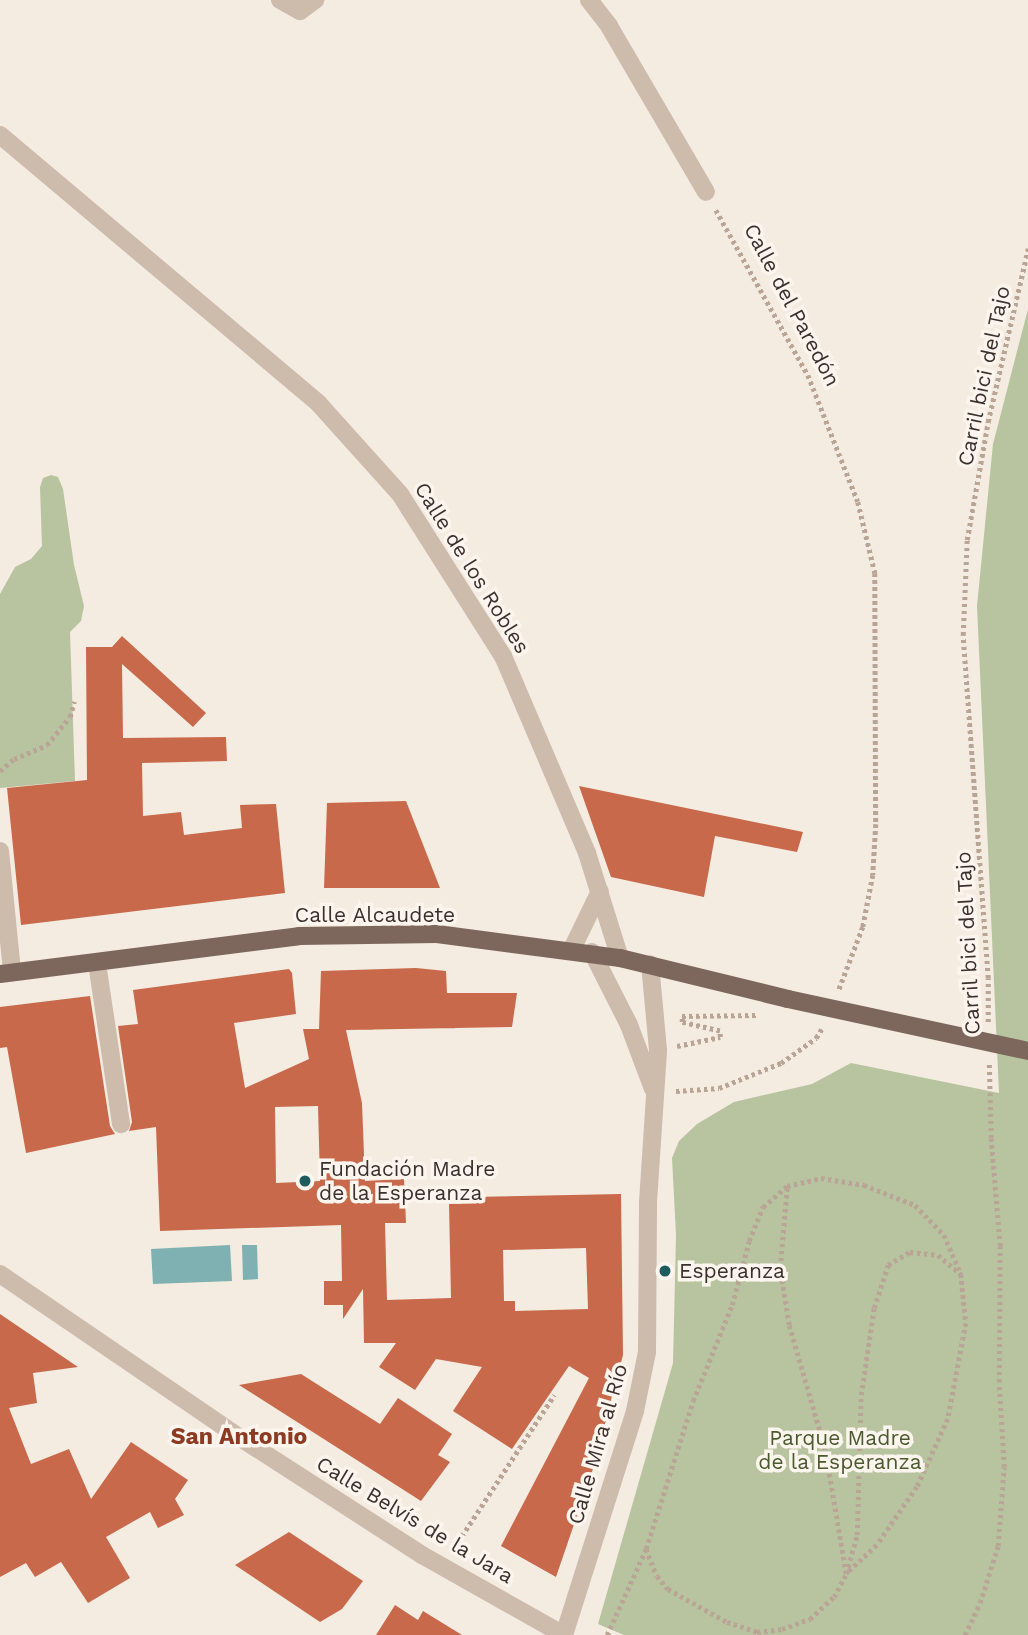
<!DOCTYPE html>
<html>
<head>
<meta charset="utf-8">
<style>
  body { margin:0 }
  #map { position:relative; width:1028px; height:1635px; overflow:hidden; background:#f4ebe1; font-family:"Work Sans",sans-serif }
  div>[style] { position:absolute }
  [style*='--x'] { left:calc(var(--x)*1px); top:calc(var(--y)*1px); width:calc(var(--w)*1px); rotate:calc(var(--a)*1deg) }
  .green>* { inset:0; background:#b8c4a0 }
  .water>* { inset:0; background:#7fb0b2 }
  .building>* { inset:0; background:#c8694b }
  .path>* { height:4.5px; margin-top:-2.25px; transform-origin:0; background:repeating-linear-gradient(90deg,#b9a596 0 3.5px,transparent 0 7px) }
  .minor>* { height:18px; margin:-9px; padding:0 9px; transform-origin:9px; border-radius:9px; background:#cdbbac }
  .major>* { height:18px; margin:-9px; padding:0 9px; transform-origin:9px; border-radius:9px; background:#7d675c }
  .major-bridge>* { height:18px; margin:-9px; padding:0 9px; transform-origin:9px; border-radius:9px; background:#7d675c }
  .dots>* { width:19px; height:19px; translate:-50% -50%; box-sizing:border-box; border:4px solid #fbf5ee; border-radius:50% }
  span { translate:-50% -50%; white-space:nowrap; text-align:center; line-height:1.15; -webkit-text-stroke:7px #fbf5ee; paint-order:stroke }
  .street-label { font-size:21px; color:#3b302b }
  .poi-label { font-size:21px; color:#3b302b }
  .left { translate:0 -50%; text-align:left }
  .park-label { font-size:21px; color:#4a5a2e }
  .neighbourhood-label { font-size:23px; color:#8c3b22; font-weight:700 }
</style>
</head>
<body>
<div id="map">
  <div class="green">
    <div style="clip-path:polygon(1028px 309px,1028px 1635px,624px 1635px,598px 1624px,673px 1363px,676px 1235px,672px 1158px,679px 1141px,697px 1124px,734px 1102px,812px 1084px,851px 1063px,999px 1093px,977px 606px,993px 444px)"></div>
    <div style="clip-path:polygon(51px 475px,58px 477px,63px 489px,74px 565px,84px 606px,81px 621px,70px 632px,75px 781px,0 788px,0 594px,15px 567px,31px 559px,42px 546px,40px 487px,43px 478px)"></div>
  </div>
  <div class="water">
    <div style="clip-path:polygon(230px 1245px,232px 1281px,153px 1284px,151px 1249px)"></div>
    <div style="clip-path:polygon(242px 1245px,257px 1245px,258px 1279px,243px 1280px)"></div>
  </div>
  <div class="building">
    <div style="clip-path:polygon(122px 636px,206px 713px,193px 727px,122px 664px,123px 738px,226px 737px,227px 761px,142px 763px,143px 816px,181px 812px,184px 835px,242px 828px,240px 805px,276px 804px,285px 893px,21px 925px,7px 788px,87px 780px,86px 647px,112px 647px)"></div>
    <div style="clip-path:polygon(579px 786px,803px 832px,797px 852px,715px 836px,704px 897px,611px 877px)"></div>
    <div style="clip-path:polygon(406px 801px,440px 888px,324px 888px,327px 803px)"></div>
    <div style="clip-path:polygon(evenodd,416px 968px,446px 971px,447px 993px,517px 993px,512px 1027px,346px 1030px,362px 1103px,365px 1181px,404px 1179px,406px 1223px,385px 1223px,387px 1300px,451px 1298px,449px 1204px,473px 1203px,473px 1197px,621px 1194px,623px 1355px,595px 1463px,556px 1577px,501px 1546px,589px 1378px,569px 1366px,512px 1449px,453px 1411px,482px 1367px,436px 1359px,415px 1390px,379px 1367px,396px 1343px,364px 1343px,363px 1289px,343px 1319px,343px 1305px,324px 1305px,324px 1281px,342px 1281px,341px 1225px,160px 1231px,156px 1127px,129px 1131px,132px 1122px,118px 1026px,138px 1024px,133px 990px,289px 969px,292px 973px,296px 1014px,234px 1023px,245px 1088px,309px 1059px,303px 1029px,319px 1029px,321px 971px,416px 968px,318px 1106px,320px 1181px,276px 1183px,275px 1107px,318px 1106px,416px 968px,586px 1248px,588px 1309px,515px 1311px,515px 1301px,504px 1301px,503px 1250px,586px 1248px)"></div>
    <div style="clip-path:polygon(90px 996px,110px 1126px,115px 1134px,26px 1153px,7px 1047px,0 1048px,0 1007px)"></div>
    <div style="clip-path:polygon(0 1314px,78px 1367px,33px 1373px,37px 1403px,9px 1408px,31px 1464px,69px 1449px,91px 1499px,131px 1442px,188px 1480px,175px 1499px,184px 1515px,158px 1528px,150px 1512px,106px 1537px,130px 1578px,88px 1603px,61px 1562px,35px 1577px,26px 1563px,0 1577px)"></div>
    <div style="clip-path:polygon(301px 1374px,380px 1424px,398px 1398px,452px 1434px,438px 1455px,450px 1462px,421px 1501px,239px 1385px)"></div>
    <div style="clip-path:polygon(289px 1532px,363px 1581px,342px 1609px,320px 1622px,235px 1565px)"></div>
    <div style="clip-path:polygon(395px 1605px,418px 1620px,423px 1611px,462px 1635px,376px 1635px)"></div>
  </div>
  <div class="path">
    <div style="--x:716;--y:210;--w:189;--a:60.9"></div>
    <div style="--x:808;--y:375;--w:136;--a:68.5"></div>
    <div style="--x:858;--y:502;--w:73;--a:76.5"></div>
    <div style="--x:875;--y:573;--w:251;--a:89.8"></div>
    <div style="--x:876;--y:824;--w:51;--a:93.4"></div>
    <div style="--x:873;--y:875;--w:53;--a:100.9"></div>
    <div style="--x:863;--y:927;--w:67;--a:110.9"></div>
    <div style="--x:0;--y:771;--w:18;--a:-41"></div>
    <div style="--x:14;--y:759;--w:36;--a:-23"></div>
    <div style="--x:47;--y:745;--w:36;--a:-51"></div>
    <div style="--x:70;--y:717;--w:16;--a:-75"></div>
    <div style="--x:988;--y:1022;--w:44;--a:-90"></div>
    <div style="--x:988;--y:978;--w:344;--a:-94.2"></div>
    <div style="--x:963;--y:635;--w:95;--a:-87.6"></div>
    <div style="--x:967;--y:540;--w:120;--a:-79.9"></div>
    <div style="--x:988;--y:422;--w:178;--a:-77"></div>
    <div style="--x:677;--y:1046;--w:44;--a:-11.8"></div>
    <div style="--x:720;--y:1037;--w:6;--a:-90"></div>
    <div style="--x:720;--y:1031;--w:39;--a:-167"></div>
    <div style="--x:682;--y:1022;--w:6;--a:-90"></div>
    <div style="--x:682;--y:1016;--w:75;--a:-0.8"></div>
    <div style="--x:676;--y:1091;--w:43;--a:-4"></div>
    <div style="--x:719;--y:1088;--w:67;--a:-22"></div>
    <div style="--x:781;--y:1063;--w:43;--a:-35.5"></div>
    <div style="--x:816;--y:1038;--w:13;--a:-58"></div>
    <div style="--x:910;--y:1252;--w:28;--a:6"></div>
    <div style="--x:938;--y:1255;--w:30;--a:40"></div>
    <div style="--x:961;--y:1274;--w:49;--a:84.2"></div>
    <div style="--x:966;--y:1323;--w:98;--a:100.6"></div>
    <div style="--x:948;--y:1419;--w:75;--a:114.5"></div>
    <div style="--x:917;--y:1487;--w:70;--a:124.6"></div>
    <div style="--x:877;--y:1545;--w:42;--a:136.9"></div>
    <div style="--x:846;--y:1574;--w:41;--a:-74.2"></div>
    <div style="--x:857;--y:1535;--w:140;--a:-88.4"></div>
    <div style="--x:861;--y:1395;--w:88;--a:-81.5"></div>
    <div style="--x:874;--y:1308;--w:45;--a:-72"></div>
    <div style="--x:888;--y:1265;--w:26;--a:-31"></div>
    <div style="--x:454;--y:1548;--w:183;--a:-56.8"></div>
    <div style="--x:646;--y:1549;--w:29;--a:68"></div>
    <div style="--x:657;--y:1576;--w:17;--a:50"></div>
    <div style="--x:668;--y:1589;--w:68;--a:29.2"></div>
    <div style="--x:727;--y:1622;--w:32;--a:18"></div>
    <div style="--x:757;--y:1632;--w:25;--a:-7"></div>
    <div style="--x:782;--y:1629;--w:30;--a:-20"></div>
    <div style="--x:810;--y:1619;--w:33;--a:-43"></div>
    <div style="--x:834;--y:1597;--w:26;--a:-62"></div>
    <div style="--x:846;--y:1574;--w:126;--a:-99.6"></div>
    <div style="--x:825;--y:1450;--w:130;--a:-106.1"></div>
    <div style="--x:789;--y:1325;--w:58;--a:-99"></div>
    <div style="--x:780;--y:1268;--w:82;--a:-85.1"></div>
    <div style="--x:787;--y:1186;--w:35;--a:-13"></div>
    <div style="--x:821;--y:1178;--w:44;--a:9.2"></div>
    <div style="--x:864;--y:1185;--w:55;--a:21.4"></div>
    <div style="--x:915;--y:1205;--w:42;--a:46"></div>
    <div style="--x:944;--y:1235;--w:43;--a:66.4"></div>
    <div style="--x:607;--y:1635;--w:94;--a:-65.6"></div>
    <div style="--x:646;--y:1549;--w:155;--a:-72.4"></div>
    <div style="--x:693;--y:1401;--w:104;--a:-67.9"></div>
    <div style="--x:732;--y:1305;--w:66;--a:-75.1"></div>
    <div style="--x:749;--y:1241;--w:37;--a:-68"></div>
    <div style="--x:763;--y:1207;--w:32;--a:-41"></div>
    <div style="--x:965;--y:1635;--w:35;--a:-65"></div>
    <div style="--x:980;--y:1603;--w:60;--a:-72.5"></div>
    <div style="--x:998;--y:1546;--w:79;--a:-85.7"></div>
    <div style="--x:1004;--y:1467;--w:85;--a:-93.4"></div>
    <div style="--x:999;--y:1382;--w:136;--a:-89.6"></div>
    <div style="--x:1000;--y:1246;--w:108;--a:-94.8"></div>
    <div style="--x:991;--y:1138;--w:76;--a:-91.5"></div>
  </div>
  <div class="minor">
    <div style="--x:280;--y:0;--w:23;--a:29"></div>
    <div style="--x:300;--y:11;--w:19;--a:-36"></div>
    <div style="--x:589;--y:0;--w:33;--a:52"></div>
    <div style="--x:609;--y:26;--w:192;--a:59.7"></div>
    <div style="--x:0;--y:135;--w:417;--a:40.1"></div>
    <div style="--x:319;--y:404;--w:121;--a:48"></div>
    <div style="--x:400;--y:494;--w:192;--a:57.6"></div>
    <div style="--x:503;--y:656;--w:214;--a:66.9"></div>
    <div style="--x:587;--y:853;--w:110;--a:72.6"></div>
    <div style="--x:0;--y:851;--w:122;--a:84.3"></div>
    <div style="--x:572;--y:949;--w:64;--a:-64.2"></div>
    <div style="--x:592;--y:952;--w:82;--a:63.1"></div>
    <div style="--x:629;--y:1025;--w:68;--a:69.4"></div>
    <div style="--x:97;--y:963;--w:163;--a:81.5"></div>
    <div style="--x:0;--y:1274;--w:289;--a:34.3"></div>
    <div style="--x:239;--y:1437;--w:218;--a:32.8"></div>
    <div style="--x:422;--y:1555;--w:163;--a:29.4"></div>
    <div style="--x:564;--y:1635;--w:235;--a:-72.4"></div>
    <div style="--x:635;--y:1411;--w:60;--a:-78.5"></div>
    <div style="--x:647;--y:1352;--w:150;--a:-89.6"></div>
    <div style="--x:648;--y:1202;--w:152;--a:-86.2"></div>
    <div style="--x:658;--y:1050;--w:86;--a:-95.3"></div>
  </div>
  <div class="major">
    <div style="--x:0;--y:974;--w:301;--a:-7.2"></div>
    <div style="--x:299;--y:936;--w:138;--a:-0.8"></div>
    <div style="--x:437;--y:934;--w:185;--a:7.5"></div>
    <div style="--x:620;--y:958;--w:173;--a:13.7"></div>
  </div>
  <div class="major-bridge">
    <div style="--x:788;--y:999;--w:246;--a:12.2"></div>
  </div>
  <div class="dots">
    <div style="left:305px;top:1181px;background:#1f5a5e"></div>
    <div style="left:665px;top:1271px;background:#1f5a5e"></div>
  </div>
  <div class="street-label">
    <span style="left:792px;top:305px;rotate:62deg">Calle del Paredón</span>
    <span style="left:984px;top:376px;rotate:-78deg">Carril bici del Tajo</span>
    <span style="left:472px;top:568px;rotate:58deg">Calle de los Robles</span>
    <span style="left:375px;top:915px">Calle Alcaudete</span>
    <span style="left:968px;top:943px;rotate:-93deg">Carril bici del Tajo</span>
    <span style="left:598px;top:1444px;rotate:-74deg">Calle Mira al Río</span>
    <span style="left:415px;top:1520px;rotate:31deg">Calle Belvís de la Jara</span>
  </div>
  <div class="poi-label">
    <span class="left" style="left:319px;top:1181px">Fundación Madre<br>de la Esperanza</span>
    <span class="left" style="left:679px;top:1271px">Esperanza</span>
  </div>
  <div class="park-label">
    <span style="left:840px;top:1450px">Parque Madre<br>de la Esperanza</span>
  </div>
  <div class="neighbourhood-label">
    <span style="left:239px;top:1437px">San Antonio</span>
  </div>
</div>
</body>
</html>
